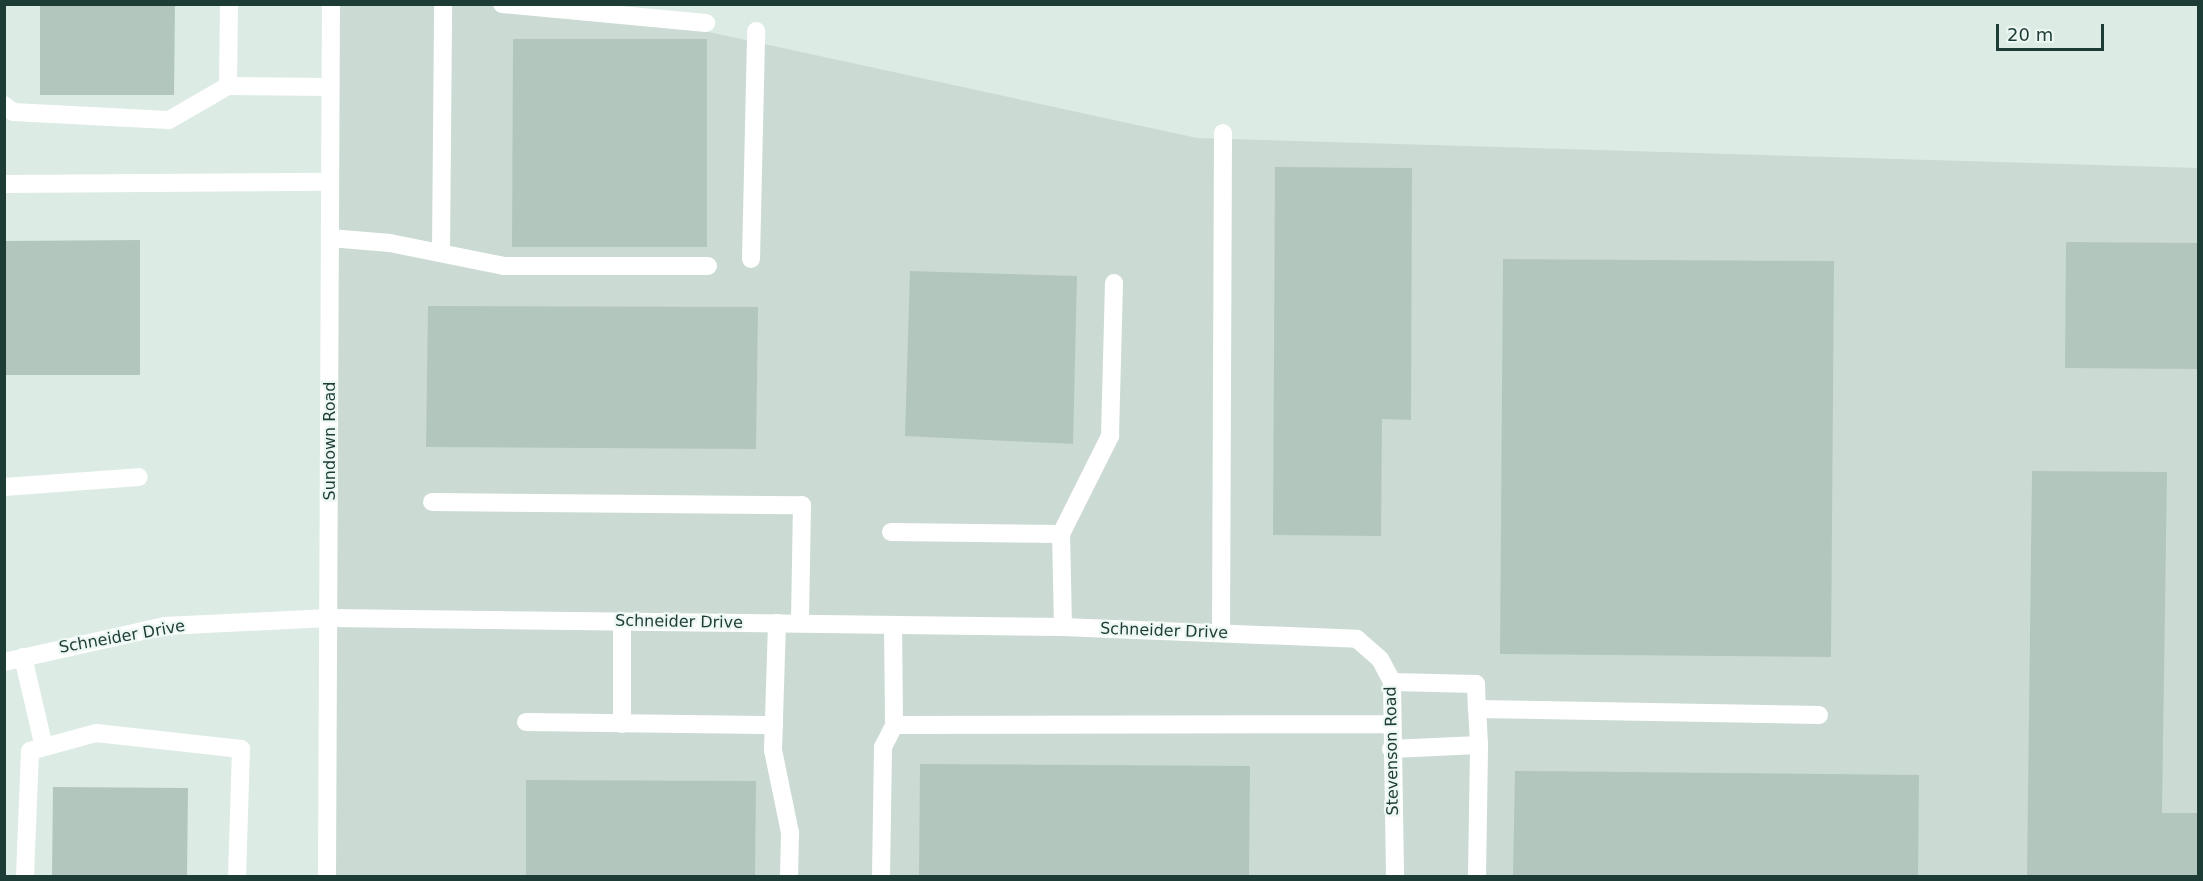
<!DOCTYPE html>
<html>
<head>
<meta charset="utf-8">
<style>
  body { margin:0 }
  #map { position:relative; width:2203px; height:881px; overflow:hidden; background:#ddebe5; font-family:"DejaVu Sans",sans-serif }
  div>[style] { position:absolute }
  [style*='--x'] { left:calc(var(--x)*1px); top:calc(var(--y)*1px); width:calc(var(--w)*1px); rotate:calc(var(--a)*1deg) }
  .built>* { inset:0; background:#cbdbd4 }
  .building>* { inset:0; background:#b2c6be }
  .lane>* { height:18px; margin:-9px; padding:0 9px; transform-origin:9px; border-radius:9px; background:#fff }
  .street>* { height:18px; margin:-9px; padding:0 9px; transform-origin:9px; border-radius:9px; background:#fff }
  span { translate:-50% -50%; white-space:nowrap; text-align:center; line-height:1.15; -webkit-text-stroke:4.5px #edf7f3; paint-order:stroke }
  .street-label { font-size:16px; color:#1d3c35 }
  .frame { position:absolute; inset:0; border:6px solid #1d3c35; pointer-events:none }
  .scale { position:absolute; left:1996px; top:24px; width:108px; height:27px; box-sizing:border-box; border:3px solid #1d3c35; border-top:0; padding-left:8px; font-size:18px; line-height:21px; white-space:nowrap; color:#1d3c35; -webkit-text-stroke:4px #edf7f3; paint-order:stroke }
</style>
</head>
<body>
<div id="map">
  <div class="built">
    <div style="clip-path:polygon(339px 5px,585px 5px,1197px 138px,2198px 168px,2198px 876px,335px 876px)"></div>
  </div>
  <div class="building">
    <div style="clip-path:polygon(40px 4px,175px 4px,174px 95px,40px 95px)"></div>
    <div style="clip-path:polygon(513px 39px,707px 39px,707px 247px,512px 247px)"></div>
    <div style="clip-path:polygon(1275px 167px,1412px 168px,1411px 420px,1382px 419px,1381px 536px,1273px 535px)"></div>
    <div style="clip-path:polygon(140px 240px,140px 375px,4px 375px,4px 241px)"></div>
    <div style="clip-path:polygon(2066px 242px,2198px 243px,2198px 369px,2065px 368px)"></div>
    <div style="clip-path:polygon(1503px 259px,1834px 261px,1831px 657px,1500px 654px)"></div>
    <div style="clip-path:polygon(910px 271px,1077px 276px,1073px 444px,905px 436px)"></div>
    <div style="clip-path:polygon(428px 306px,758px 307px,756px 449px,426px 447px)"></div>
    <div style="clip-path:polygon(2032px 471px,2167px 472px,2162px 813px,2198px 813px,2198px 876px,2027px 876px)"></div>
    <div style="clip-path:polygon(920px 764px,1250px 766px,1249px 876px,919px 876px)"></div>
    <div style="clip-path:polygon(1515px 771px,1919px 775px,1918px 876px,1513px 876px)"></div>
    <div style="clip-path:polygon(526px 780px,756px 781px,755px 876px,526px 876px)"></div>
    <div style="clip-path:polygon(53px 787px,188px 788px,187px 876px,52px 876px)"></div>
  </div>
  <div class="lane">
    <div style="--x:229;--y:4;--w:82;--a:90.7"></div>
    <div style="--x:228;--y:86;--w:102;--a:0.6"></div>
    <div style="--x:502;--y:4;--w:205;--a:5.3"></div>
    <div style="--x:4;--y:105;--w:11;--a:38"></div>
    <div style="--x:13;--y:112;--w:156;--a:2.9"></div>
    <div style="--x:169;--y:120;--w:68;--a:-30"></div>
    <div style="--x:4;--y:184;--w:326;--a:-0.4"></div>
    <div style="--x:330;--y:238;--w:60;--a:4.8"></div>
    <div style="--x:390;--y:243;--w:116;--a:11.4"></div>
    <div style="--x:504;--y:266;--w:204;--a:0"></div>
    <div style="--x:441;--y:251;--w:247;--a:-89.5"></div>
    <div style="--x:751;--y:259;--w:228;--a:-88.7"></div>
    <div style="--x:4;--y:487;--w:135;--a:-4.2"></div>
    <div style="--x:432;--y:502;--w:370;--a:0.5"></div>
    <div style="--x:802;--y:505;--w:118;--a:91"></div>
    <div style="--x:891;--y:532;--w:170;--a:0.7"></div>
    <div style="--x:622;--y:622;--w:102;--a:90"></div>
    <div style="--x:777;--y:623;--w:127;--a:91.8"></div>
    <div style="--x:773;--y:750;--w:85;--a:78.4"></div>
    <div style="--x:790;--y:833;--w:43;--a:91.3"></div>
    <div style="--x:893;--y:625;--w:100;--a:89.4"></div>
    <div style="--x:894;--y:725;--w:498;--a:-0.1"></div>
    <div style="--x:1063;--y:627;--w:93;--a:-91.2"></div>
    <div style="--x:1061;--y:534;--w:110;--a:-63.4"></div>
    <div style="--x:1110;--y:436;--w:153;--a:-88.5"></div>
    <div style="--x:1221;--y:633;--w:500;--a:-89.77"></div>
    <div style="--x:23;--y:657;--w:92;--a:76.9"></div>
    <div style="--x:4;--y:662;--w:165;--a:-12.6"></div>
    <div style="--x:165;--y:626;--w:164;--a:-2.8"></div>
    <div style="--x:329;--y:618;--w:734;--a:0.7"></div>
    <div style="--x:1063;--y:627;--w:294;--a:2.3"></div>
    <div style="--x:1357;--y:639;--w:30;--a:41"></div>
    <div style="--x:1380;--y:659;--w:26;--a:62"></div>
    <div style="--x:1392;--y:682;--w:194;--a:89.1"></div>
    <div style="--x:1392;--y:682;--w:84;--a:1.4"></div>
    <div style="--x:1476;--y:684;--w:25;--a:88"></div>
    <div style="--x:1477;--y:709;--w:342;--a:1"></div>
    <div style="--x:526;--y:722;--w:248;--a:0.7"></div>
    <div style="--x:1391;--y:749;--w:88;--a:-2.6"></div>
    <div style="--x:1479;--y:745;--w:36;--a:-93"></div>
    <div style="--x:25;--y:876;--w:125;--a:-87.7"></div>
    <div style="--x:30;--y:751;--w:68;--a:-15.3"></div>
    <div style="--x:96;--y:733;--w:146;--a:6.3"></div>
    <div style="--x:241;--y:749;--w:127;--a:91.8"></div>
    <div style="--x:881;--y:876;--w:129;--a:-89.1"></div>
    <div style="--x:883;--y:747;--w:25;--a:-63"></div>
    <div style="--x:1477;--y:876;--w:131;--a:-89.1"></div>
  </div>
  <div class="street">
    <div style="--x:327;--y:876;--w:872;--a:-89.74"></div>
  </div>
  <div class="street-label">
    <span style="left:330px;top:441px;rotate:-90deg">Sundown Road</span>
    <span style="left:679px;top:622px;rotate:1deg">Schneider Drive</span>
    <span style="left:1164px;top:631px;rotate:2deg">Schneider Drive</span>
    <span style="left:122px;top:637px;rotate:-10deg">Schneider Drive</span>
    <span style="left:1392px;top:751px;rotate:-91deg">Stevenson Road</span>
  </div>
  <div class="frame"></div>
  <div class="scale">20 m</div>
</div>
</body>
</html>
